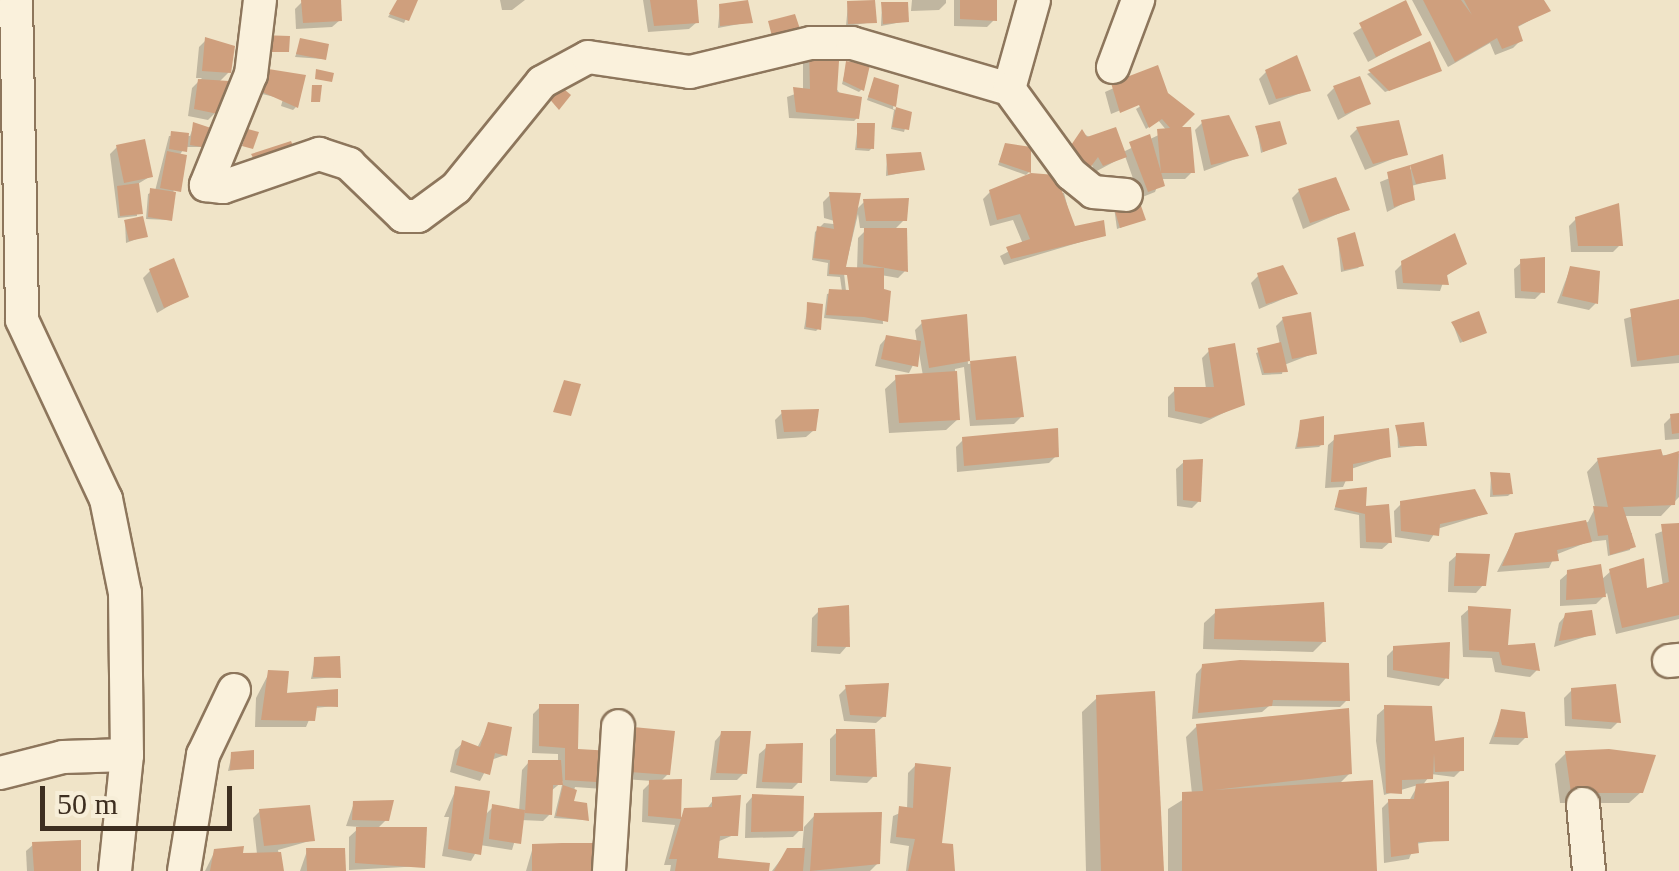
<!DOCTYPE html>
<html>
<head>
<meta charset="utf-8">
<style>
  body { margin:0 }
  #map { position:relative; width:1679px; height:871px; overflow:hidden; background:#f0e4c8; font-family:Georgia,serif }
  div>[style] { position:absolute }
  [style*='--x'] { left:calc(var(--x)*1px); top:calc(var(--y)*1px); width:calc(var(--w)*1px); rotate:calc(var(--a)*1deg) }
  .shadow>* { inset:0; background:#0003 }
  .building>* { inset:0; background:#cf9f7d }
  .roads { filter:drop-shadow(2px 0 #8d765c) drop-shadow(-2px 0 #8d765c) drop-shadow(0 2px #8d765c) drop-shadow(0 -2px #8d765c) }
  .minor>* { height:32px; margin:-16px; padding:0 16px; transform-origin:16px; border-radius:16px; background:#faf1dc }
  span { translate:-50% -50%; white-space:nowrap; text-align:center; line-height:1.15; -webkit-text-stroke:9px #f7eed8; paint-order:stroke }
  .scale { position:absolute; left:40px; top:786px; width:192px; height:45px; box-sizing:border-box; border:5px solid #3d2e20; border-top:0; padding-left:12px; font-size:30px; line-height:35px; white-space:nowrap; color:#3d2e20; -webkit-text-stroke:8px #f7eed8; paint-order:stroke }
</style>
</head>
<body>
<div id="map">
  <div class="shadow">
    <div style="clip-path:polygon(399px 0,415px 0,404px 23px,388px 17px)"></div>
    <div style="clip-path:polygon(500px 0,525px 0,512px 10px,502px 10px)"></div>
    <div style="clip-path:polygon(643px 0,694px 0,697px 22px,689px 29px,648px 32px)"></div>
    <div style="clip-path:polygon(912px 0,946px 0,946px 3px,939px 10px,911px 11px)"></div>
    <div style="clip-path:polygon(954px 0,995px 0,994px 20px,987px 27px,954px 26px)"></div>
    <div style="clip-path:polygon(1412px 0,1542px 0,1548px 10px,1516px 28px,1520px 41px,1513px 48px,1495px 55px,1490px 43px,1448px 67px)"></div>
    <div style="clip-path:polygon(302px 2px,340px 20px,332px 27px,296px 29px,295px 9px)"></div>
    <div style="clip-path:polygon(1404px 2px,1419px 34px,1368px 62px,1353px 33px)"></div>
    <div style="clip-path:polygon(848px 4px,874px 22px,846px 26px)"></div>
    <div style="clip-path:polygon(882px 5px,907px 21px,881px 26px)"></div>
    <div style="clip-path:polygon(720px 7px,750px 22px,718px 28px)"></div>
    <div style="clip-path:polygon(206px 40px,229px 72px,219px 82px,216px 112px,208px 120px,188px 116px,192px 88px,202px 78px,196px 78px,199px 47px)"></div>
    <div style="clip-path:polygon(301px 41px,323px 59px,295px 57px)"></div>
    <div style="clip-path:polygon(810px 51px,857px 118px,854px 121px,789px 118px,787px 97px,803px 91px,803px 58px)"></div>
    <div style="clip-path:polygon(1393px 62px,1439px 71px,1385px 92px,1367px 74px)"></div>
    <div style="clip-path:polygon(847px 64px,862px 89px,859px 92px,842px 84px)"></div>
    <div style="clip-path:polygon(1156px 69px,1192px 172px,1185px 179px,1160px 179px,1155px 192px,1140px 198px,1125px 156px,1095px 172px,1091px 163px,1057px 165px,1081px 133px,1123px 152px,1167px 131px,1158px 120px,1146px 129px,1136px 109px,1160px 94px,1111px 114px,1105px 92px)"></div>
    <div style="clip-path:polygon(1266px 72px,1309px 90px,1269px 105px,1259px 79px)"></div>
    <div style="clip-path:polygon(260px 74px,296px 107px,293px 110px,281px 106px,283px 99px,258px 93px)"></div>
    <div style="clip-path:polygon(874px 80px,896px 87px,893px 109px,909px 114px,904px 132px,891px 129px,894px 110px,867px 100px)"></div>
    <div style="clip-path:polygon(1334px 88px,1368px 103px,1338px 120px,1327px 95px)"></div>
    <div style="clip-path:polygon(1202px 123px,1246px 155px,1204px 171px,1195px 130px)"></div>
    <div style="clip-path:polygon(194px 125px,206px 147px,185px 147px,179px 156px,169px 220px,146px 219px,148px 194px,155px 191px,169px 136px,190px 136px)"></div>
    <div style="clip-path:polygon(858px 125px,872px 148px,869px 151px,855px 150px)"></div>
    <div style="clip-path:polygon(1257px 129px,1284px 143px,1261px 153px)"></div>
    <div style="clip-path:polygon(1357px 129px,1405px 154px,1365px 170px,1350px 136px)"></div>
    <div style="clip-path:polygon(1006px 145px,1029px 172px,1026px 175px,998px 165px)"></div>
    <div style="clip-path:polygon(117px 147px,151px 176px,136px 185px,137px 216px,118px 218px,110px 154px)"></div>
    <div style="clip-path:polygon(887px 156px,922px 169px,886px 176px)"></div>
    <div style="clip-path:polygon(1441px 157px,1443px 178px,1411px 186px,1412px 199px,1387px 212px,1380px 182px)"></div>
    <div style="clip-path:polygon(1299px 191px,1347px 210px,1303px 229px,1292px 198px)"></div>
    <div style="clip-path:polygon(990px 192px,1064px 193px,1073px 228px,1104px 235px,1004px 265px,1000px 256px,1023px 244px,1013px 220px,990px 226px,983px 199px)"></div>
    <div style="clip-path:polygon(evenodd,830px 195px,856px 210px,864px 202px,904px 220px,894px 230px,905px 271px,898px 278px,881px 275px,883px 324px,824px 318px,827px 294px,842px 291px,840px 277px,827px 276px,828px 263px,812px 260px,815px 232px,824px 223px,852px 226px,824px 218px,823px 202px,830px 195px,858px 214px,860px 228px,868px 228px,858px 238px,857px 270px,844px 273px,858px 214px,830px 195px,844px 273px,849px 273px,852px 300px,847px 300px,844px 273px)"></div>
    <div style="clip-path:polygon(1114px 207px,1143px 219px,1117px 229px)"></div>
    <div style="clip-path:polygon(1576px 219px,1620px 245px,1613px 252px,1571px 252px,1569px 226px)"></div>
    <div style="clip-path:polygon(125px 222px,145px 236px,126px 243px)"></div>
    <div style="clip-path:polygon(1338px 240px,1361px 265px,1358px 268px,1341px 272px)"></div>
    <div style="clip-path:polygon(1522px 262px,1542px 292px,1535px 299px,1515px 298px,1514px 269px)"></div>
    <div style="clip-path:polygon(1403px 263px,1464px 263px,1445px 277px,1440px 291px,1397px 289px,1395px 271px)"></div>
    <div style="clip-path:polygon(1570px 269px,1596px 303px,1589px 310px,1557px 303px)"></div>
    <div style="clip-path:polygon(150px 271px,186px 296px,157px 313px,143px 278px)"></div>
    <div style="clip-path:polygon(1258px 276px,1295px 294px,1259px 309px,1251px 283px)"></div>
    <div style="clip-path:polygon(1679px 301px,1679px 363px,1631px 367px,1624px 319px)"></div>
    <div style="clip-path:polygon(808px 305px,819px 328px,816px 331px,804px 329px)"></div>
    <div style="clip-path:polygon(964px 317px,968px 364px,1014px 359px,1021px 417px,1014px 424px,970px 426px,964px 367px,955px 369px,958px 419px,946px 430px,889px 433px,885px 389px,897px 378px,923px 376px,919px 353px,909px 373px,875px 366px,880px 345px,887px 337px,917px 343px,915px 330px,922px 323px)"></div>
    <div style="clip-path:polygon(1283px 319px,1315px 353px,1284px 365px,1282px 374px,1262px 375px,1256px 353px,1280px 345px,1276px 326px)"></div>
    <div style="clip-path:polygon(1453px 324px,1484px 332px,1460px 343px)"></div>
    <div style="clip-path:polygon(1209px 351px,1242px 404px,1201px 424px,1168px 417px,1168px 397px,1175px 390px,1206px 389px,1202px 358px)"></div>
    <div style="clip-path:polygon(782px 413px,814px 430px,806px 437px,777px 439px,775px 420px)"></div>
    <div style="clip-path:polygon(1672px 416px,1679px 416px,1679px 439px,1665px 440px,1664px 424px)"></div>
    <div style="clip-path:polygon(1301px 422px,1322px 444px,1319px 447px,1295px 449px)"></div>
    <div style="clip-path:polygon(1397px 427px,1425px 445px,1398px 448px)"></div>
    <div style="clip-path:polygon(1336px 438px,1389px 456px,1351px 469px,1343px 487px,1325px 488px,1328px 445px)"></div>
    <div style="clip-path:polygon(963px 440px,1056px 456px,1049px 463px,957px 472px,956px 447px)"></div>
    <div style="clip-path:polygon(1679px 454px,1679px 497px,1661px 516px,1622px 516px,1626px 534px,1632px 533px,1630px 550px,1608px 556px,1606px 540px,1588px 542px,1555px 555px,1549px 568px,1497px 572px,1516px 535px,1588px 522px,1595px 508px,1587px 472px,1598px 460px)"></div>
    <div style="clip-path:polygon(1184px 462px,1199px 501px,1192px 508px,1177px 506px,1176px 469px)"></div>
    <div style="clip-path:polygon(1491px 475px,1511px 493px,1508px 496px,1490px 497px)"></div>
    <div style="clip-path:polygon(1340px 493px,1363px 508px,1390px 542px,1382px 549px,1360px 548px,1359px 515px,1334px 510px)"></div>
    <div style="clip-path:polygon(1401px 504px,1485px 514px,1437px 529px,1429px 542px,1395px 537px,1394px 511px)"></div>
    <div style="clip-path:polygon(1679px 525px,1679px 619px,1616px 634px,1607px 593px,1596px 604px,1560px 606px,1560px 580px,1568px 573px,1601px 580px,1611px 571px,1644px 592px,1663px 586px,1655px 534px)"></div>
    <div style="clip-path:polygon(1457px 555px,1483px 585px,1476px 593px,1448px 592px,1449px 562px)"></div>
    <div style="clip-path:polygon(1469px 609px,1505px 647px,1537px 670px,1530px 677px,1495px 672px,1492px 658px,1463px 657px,1461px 616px)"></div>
    <div style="clip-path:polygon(819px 611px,847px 646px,840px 654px,811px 652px,812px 618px)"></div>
    <div style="clip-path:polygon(1216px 612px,1324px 641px,1313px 652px,1203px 649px,1204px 623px)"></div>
    <div style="clip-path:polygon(1566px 615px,1594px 634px,1554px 647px,1559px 623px)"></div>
    <div style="clip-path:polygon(1394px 649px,1446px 678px,1439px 686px,1387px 677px,1387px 656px)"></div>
    <div style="clip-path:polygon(315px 659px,338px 677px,311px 679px)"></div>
    <div style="clip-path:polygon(1203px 666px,1347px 700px,1340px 707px,1269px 706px,1262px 712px,1192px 719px,1196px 674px)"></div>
    <div style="clip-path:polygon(269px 673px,284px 693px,336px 691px,336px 706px,314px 708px,306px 727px,255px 727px,256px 698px)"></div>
    <div style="clip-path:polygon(847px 687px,884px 716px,876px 723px,844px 721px,839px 695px)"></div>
    <div style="clip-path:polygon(1572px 690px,1618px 722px,1611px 729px,1565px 726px,1564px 698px)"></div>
    <div style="clip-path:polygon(1097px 698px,1161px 871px,1086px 871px,1082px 712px)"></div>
    <div style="clip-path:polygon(540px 707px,575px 751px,610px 753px,603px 789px,575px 787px,571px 803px,586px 820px,554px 818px,563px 781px,551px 791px,550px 814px,543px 821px,521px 820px,512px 850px,480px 845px,471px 861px,442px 856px,449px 817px,444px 817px,456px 789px,484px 816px,493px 807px,519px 811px,522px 770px,529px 762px,558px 763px,558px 754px,532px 753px,533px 714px)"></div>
    <div style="clip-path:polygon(1385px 708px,1461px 770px,1454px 777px,1431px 774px,1422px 786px,1446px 839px,1415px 844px,1409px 859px,1384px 863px,1382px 808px,1389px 801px,1409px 801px,1418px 785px,1384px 795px,1376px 741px,1377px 715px)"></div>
    <div style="clip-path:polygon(1502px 711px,1526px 737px,1518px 745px,1489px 744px)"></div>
    <div style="clip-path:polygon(489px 725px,505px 755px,491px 760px,480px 781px,450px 772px,455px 750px,463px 743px,477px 748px)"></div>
    <div style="clip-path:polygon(1197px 726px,1350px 773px,1338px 785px,1375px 871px,1168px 871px,1168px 809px,1192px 794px,1186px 737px)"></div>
    <div style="clip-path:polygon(837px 732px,874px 776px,867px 783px,830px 781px,830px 739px)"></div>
    <div style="clip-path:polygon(722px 733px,744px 773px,737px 780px,710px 780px,715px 741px)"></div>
    <div style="clip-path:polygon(626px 737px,668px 774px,660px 782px,678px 818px,706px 810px,714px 799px,736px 834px,717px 842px,715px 861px,766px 871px,670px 871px,671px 865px,664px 865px,675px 825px,642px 822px,643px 790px,652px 781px,624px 779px)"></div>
    <div style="clip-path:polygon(767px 747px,799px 782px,792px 789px,756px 788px,759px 754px)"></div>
    <div style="clip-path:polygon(1566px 753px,1641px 792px,1629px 803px,1560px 803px,1555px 764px)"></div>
    <div style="clip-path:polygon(232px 754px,251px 768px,228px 771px)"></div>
    <div style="clip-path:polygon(916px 765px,939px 845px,950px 871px,906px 871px,909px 846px,890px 843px,893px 816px,907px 810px,908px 773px)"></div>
    <div style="clip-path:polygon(753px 796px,800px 830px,793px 837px,745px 838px,746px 804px)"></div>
    <div style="clip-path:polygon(354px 803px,386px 820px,376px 830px,423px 866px,349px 870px,349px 837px,360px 827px,346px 826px)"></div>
    <div style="clip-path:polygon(260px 811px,313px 840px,278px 850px,282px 871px,205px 871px,215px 851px,257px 854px,253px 818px)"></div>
    <div style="clip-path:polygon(815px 815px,878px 863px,870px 871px,772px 871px,788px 850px,802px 850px,804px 827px)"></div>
    <div style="clip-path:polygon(34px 844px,78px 871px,27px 871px,26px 851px)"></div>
    <div style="clip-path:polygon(533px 847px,589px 871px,526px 871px)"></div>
    <div style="clip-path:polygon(307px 851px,343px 871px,300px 871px)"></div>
  </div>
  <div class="building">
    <div style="clip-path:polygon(301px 0,341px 0,342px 21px,303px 23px)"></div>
    <div style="clip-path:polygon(397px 0,418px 0,409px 21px,389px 14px)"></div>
    <div style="clip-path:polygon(650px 0,697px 0,699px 23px,654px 26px)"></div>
    <div style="clip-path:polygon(748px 0,753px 23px,720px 26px,719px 4px)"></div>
    <div style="clip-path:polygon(875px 0,877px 23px,848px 24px,847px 1px)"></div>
    <div style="clip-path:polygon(960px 0,997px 0,997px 21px,960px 19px)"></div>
    <div style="clip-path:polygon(1406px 0,1422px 35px,1376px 57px,1359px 23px)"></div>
    <div style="clip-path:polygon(1423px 0,1461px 0,1472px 15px,1464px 0,1544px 0,1551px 11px,1518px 26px,1523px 41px,1502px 49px,1497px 38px,1455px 62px)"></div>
    <div style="clip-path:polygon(881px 2px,908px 2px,909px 22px,883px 24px)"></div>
    <div style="clip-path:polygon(795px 14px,801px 32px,774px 44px,768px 21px)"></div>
    <div style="clip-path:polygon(260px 35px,290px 36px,289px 52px,260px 52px)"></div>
    <div style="clip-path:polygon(205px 37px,235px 46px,231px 73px,202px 71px)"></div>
    <div style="clip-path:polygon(300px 38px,329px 44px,326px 60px,296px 54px)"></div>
    <div style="clip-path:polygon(1430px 41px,1442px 71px,1389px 91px,1368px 70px)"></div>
    <div style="clip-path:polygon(840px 46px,837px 92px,862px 97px,859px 119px,796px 112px,793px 87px,810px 89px,809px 48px)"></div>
    <div style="clip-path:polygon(1297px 55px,1311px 91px,1276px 99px,1265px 70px)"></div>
    <div style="clip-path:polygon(846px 61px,870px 65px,864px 91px,843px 81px)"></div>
    <div style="clip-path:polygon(1158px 65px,1168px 93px,1195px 114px,1182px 127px,1191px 127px,1195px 173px,1161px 173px,1157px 129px,1170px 128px,1162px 119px,1149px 128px,1139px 105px,1120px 113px,1111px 83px)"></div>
    <div style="clip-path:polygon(262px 68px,306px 75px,298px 108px,260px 91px)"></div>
    <div style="clip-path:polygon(316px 69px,334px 73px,332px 82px,315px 79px)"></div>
    <div style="clip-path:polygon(1360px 76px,1371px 104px,1345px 114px,1333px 86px)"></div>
    <div style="clip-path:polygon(874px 77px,899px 85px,896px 107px,868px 97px)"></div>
    <div style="clip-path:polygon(198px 79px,229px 81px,218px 114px,194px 109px)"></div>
    <div style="clip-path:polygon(558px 84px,571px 95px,559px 110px,547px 96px)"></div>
    <div style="clip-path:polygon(312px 85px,322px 85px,320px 102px,311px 102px)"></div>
    <div style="clip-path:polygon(896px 107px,912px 112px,909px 130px,892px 127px)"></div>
    <div style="clip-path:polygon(1229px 115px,1249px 156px,1211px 165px,1201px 120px)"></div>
    <div style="clip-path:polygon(1399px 120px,1408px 155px,1373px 164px,1356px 127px)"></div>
    <div style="clip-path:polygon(1280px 121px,1287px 144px,1263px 152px,1255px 126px)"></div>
    <div style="clip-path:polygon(193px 122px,211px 128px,208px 148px,190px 145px)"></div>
    <div style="clip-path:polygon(857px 123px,875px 123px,874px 149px,857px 148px)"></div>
    <div style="clip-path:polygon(1116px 127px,1127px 157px,1103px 166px,1098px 157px,1084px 176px,1063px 157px,1082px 129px,1087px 137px)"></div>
    <div style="clip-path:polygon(248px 129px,259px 132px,253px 149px,242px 146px)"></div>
    <div style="clip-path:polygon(171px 131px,189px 133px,187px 152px,169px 149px)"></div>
    <div style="clip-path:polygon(1150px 134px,1165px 186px,1148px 192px,1129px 142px)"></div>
    <div style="clip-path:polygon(145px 139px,153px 177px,124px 183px,116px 145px)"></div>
    <div style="clip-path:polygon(291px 141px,296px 153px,258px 167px,251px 154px)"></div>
    <div style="clip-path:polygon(1005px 143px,1031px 147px,1031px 173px,1056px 175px,1075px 226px,1104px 220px,1106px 236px,1011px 259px,1006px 247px,1030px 239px,1020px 214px,997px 220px,989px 190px,1031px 173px,999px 162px)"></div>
    <div style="clip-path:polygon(167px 151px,187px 155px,181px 192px,160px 188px)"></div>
    <div style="clip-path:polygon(921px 152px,925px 170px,888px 175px,886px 154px)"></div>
    <div style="clip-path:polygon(1443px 154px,1446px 179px,1416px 184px,1410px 165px,1415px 200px,1394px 207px,1387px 172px,1410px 165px)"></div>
    <div style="clip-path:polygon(1336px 177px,1350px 210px,1310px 223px,1298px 189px)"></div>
    <div style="clip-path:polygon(139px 183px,143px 214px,120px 216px,117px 186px)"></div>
    <div style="clip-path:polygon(150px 188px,176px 192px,172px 221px,148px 217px)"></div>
    <div style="clip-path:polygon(829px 192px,861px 193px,846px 267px,884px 268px,884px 289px,891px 291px,888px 322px,864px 317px,867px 287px,864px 317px,826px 315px,829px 289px,849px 290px,847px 275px,829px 274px,830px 260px,813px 258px,817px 226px,834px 229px)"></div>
    <div style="clip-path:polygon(909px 198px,907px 221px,866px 221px,863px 199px)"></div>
    <div style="clip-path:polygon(1140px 203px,1146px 220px,1120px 228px,1113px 205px)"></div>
    <div style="clip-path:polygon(1619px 203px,1623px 246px,1578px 246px,1575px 217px)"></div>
    <div style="clip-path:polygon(143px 216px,148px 237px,129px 241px,124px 220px)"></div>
    <div style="clip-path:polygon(864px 228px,907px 228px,908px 272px,863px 264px)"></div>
    <div style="clip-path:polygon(1355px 232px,1364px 266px,1344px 270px,1337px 238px)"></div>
    <div style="clip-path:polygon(1455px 233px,1467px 264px,1447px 275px,1449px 285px,1403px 283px,1401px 261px)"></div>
    <div style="clip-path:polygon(1545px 257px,1545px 293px,1521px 291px,1520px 259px)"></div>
    <div style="clip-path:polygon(174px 258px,189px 297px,164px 308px,149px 269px)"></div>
    <div style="clip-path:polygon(1283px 265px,1298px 294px,1266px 304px,1257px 273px)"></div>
    <div style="clip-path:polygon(1570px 266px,1600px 271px,1598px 304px,1562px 296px)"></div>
    <div style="clip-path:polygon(1679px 299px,1679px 355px,1637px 361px,1630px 309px)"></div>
    <div style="clip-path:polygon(807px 302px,823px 304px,821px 330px,806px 327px)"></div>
    <div style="clip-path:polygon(1479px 311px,1487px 333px,1463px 342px,1451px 322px)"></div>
    <div style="clip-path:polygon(1311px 312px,1317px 354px,1292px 359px,1282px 317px)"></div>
    <div style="clip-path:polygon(967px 314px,970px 361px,929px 368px,921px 320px)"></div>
    <div style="clip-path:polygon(886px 335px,921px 341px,918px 367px,881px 359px)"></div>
    <div style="clip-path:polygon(1281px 342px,1288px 372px,1264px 373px,1257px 348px)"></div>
    <div style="clip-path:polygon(1235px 343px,1245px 405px,1210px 418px,1175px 411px,1174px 387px,1214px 387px,1208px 348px)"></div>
    <div style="clip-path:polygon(1016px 356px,1024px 417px,976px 420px,970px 361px)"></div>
    <div style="clip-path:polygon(957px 371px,960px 420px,899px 423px,895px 375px)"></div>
    <div style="clip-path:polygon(564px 380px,581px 384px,571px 416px,553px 412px)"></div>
    <div style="clip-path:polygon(819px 409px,816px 431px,784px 432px,781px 410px)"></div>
    <div style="clip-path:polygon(1679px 413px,1679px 433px,1672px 434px,1670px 414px)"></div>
    <div style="clip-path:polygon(1324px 416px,1324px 445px,1297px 447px,1300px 420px)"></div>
    <div style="clip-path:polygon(1424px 422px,1427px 446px,1400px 446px,1395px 425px)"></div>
    <div style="clip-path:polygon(1058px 428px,1059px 457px,964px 466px,962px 437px)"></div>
    <div style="clip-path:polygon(1389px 428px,1391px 457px,1353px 464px,1353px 481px,1331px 482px,1334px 435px)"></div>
    <div style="clip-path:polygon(1661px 449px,1663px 456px,1679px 451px,1675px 505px,1623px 507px,1636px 547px,1610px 555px,1608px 535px,1598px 536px,1593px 506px,1608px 507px,1597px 458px)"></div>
    <div style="clip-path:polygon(1203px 459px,1201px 502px,1183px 500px,1183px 460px)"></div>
    <div style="clip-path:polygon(1490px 472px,1510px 473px,1513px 494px,1493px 495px)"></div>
    <div style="clip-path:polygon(1367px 487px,1366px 506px,1389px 504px,1392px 543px,1366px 542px,1365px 514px,1335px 507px,1339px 490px)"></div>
    <div style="clip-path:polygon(1475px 489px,1488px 514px,1440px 524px,1439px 536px,1401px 531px,1400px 501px)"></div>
    <div style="clip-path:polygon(1586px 520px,1592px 542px,1557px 550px,1559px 561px,1502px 566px,1515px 533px)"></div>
    <div style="clip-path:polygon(1679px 523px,1679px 615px,1622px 628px,1609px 569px,1644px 558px,1647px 588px,1669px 582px,1661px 524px)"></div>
    <div style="clip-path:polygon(1456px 553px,1490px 554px,1486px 586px,1454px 586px)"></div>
    <div style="clip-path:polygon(1601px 564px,1606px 597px,1566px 600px,1567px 570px)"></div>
    <div style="clip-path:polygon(1324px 602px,1326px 642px,1214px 639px,1215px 609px)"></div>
    <div style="clip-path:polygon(849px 605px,850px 647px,817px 646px,818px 608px)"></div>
    <div style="clip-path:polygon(1468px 606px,1511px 609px,1508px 645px,1535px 643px,1540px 671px,1502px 665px,1499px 652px,1469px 650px)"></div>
    <div style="clip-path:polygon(1592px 610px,1596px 635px,1559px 641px,1565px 613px)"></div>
    <div style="clip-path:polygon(1450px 642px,1449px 679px,1393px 670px,1393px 646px)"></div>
    <div style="clip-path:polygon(340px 656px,341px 678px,313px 677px,314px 657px)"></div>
    <div style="clip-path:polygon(1240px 660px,1349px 663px,1350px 701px,1273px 700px,1272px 706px,1198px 713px,1202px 664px)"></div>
    <div style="clip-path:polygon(268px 670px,289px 671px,287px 693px,338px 689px,338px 707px,317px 706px,315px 721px,261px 720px)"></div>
    <div style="clip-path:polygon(889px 683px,886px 717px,850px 715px,845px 685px)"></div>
    <div style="clip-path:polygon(1616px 684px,1621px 723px,1572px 719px,1571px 688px)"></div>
    <div style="clip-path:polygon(1155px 691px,1164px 871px,1101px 871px,1096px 695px)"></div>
    <div style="clip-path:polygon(539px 704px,579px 704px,578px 749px,612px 751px,612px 783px,565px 780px,565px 748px,539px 746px)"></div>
    <div style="clip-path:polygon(1384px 705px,1432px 706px,1435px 741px,1464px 737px,1464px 771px,1435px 772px,1434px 753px,1433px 779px,1402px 780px,1402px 794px,1386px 793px)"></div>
    <div style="clip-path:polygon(1349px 708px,1352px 774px,1214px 790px,1373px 780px,1377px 871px,1182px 871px,1182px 792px,1203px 791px,1196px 724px)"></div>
    <div style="clip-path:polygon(1501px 709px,1525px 712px,1528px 738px,1494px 737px)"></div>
    <div style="clip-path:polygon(488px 722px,512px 727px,507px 756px,495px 753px,490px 775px,456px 765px,462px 740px,480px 747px)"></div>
    <div style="clip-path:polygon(633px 727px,675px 731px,670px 775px,630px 772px)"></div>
    <div style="clip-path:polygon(836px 729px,875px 729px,877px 777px,836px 775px)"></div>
    <div style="clip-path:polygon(721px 731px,751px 731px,747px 774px,716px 773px)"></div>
    <div style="clip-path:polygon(803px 743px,802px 783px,762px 782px,766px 744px)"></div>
    <div style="clip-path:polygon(1609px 749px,1656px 755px,1643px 793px,1571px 793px,1565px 751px)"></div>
    <div style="clip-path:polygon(254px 750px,254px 769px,230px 770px,231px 752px)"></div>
    <div style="clip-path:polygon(528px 760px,561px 760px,563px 785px,553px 785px,552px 815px,525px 813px)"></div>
    <div style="clip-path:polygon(915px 763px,951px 767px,942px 843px,953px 844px,955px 871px,908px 871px,915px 839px,896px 837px,899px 806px,913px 808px)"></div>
    <div style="clip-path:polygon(682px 779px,681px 819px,684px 808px,712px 807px,712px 797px,741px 795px,738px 836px,720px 836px,718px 858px,770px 863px,769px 871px,675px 871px,677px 859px,669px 859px,681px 819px,648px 816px,649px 780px)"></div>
    <div style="clip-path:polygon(1449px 781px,1449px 841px,1418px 842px,1419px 853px,1391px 857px,1388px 799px,1414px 799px,1416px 784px)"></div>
    <div style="clip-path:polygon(563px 785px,577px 790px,574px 801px,587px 803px,589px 821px,556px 816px)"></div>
    <div style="clip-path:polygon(455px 786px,490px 791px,481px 855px,448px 849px)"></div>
    <div style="clip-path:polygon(752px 794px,804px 796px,803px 831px,751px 832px)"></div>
    <div style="clip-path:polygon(394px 800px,389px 821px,352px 820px,353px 801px)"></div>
    <div style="clip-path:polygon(492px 804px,525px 810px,521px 844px,489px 839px)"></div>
    <div style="clip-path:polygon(310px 805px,315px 841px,264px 846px,259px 809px)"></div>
    <div style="clip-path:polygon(882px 812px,880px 864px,810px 871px,814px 813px)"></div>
    <div style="clip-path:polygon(356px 827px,427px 827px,425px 868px,355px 863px)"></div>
    <div style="clip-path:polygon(81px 840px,81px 871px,34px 871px,32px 842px)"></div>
    <div style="clip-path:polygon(562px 843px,595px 843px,591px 871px,532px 871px,532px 844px)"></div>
    <div style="clip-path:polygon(244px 846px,243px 853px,281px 852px,284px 871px,210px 871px,214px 849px)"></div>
    <div style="clip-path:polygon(306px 848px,345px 848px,346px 871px,307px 871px)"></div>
    <div style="clip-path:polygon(787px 848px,805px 848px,803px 871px,774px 871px)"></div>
  </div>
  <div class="roads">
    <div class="minor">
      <div style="--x:16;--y:0;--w:320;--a:88.9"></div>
      <div style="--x:22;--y:320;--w:198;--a:64.9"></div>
      <div style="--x:106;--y:499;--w:96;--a:78.6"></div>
      <div style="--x:125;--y:593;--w:162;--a:89.3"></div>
      <div style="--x:127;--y:755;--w:117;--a:95.9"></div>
      <div style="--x:260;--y:0;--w:75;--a:96.9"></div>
      <div style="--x:251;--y:74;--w:120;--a:112.1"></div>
      <div style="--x:206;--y:185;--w:17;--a:7"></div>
      <div style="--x:223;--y:187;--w:102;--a:-19"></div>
      <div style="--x:319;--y:154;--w:32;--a:18"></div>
      <div style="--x:349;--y:164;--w:75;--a:43.9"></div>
      <div style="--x:403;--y:216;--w:15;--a:0"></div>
      <div style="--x:418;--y:216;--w:47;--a:-36.4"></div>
      <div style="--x:456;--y:188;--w:136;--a:-50.9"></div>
      <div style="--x:542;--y:82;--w:52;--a:-28.5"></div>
      <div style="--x:588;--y:57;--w:103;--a:8.4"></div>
      <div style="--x:690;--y:72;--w:124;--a:-13.5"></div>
      <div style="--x:811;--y:43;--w:41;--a:0"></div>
      <div style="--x:852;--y:43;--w:164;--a:16.3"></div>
      <div style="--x:1009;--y:89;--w:92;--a:-74.3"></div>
      <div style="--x:1113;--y:67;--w:72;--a:-69.5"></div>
      <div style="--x:1009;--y:89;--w:105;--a:53.9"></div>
      <div style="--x:1071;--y:174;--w:28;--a:39"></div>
      <div style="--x:1093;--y:192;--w:33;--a:5"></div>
      <div style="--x:1669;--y:661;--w:10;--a:-6"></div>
      <div style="--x:0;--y:773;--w:65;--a:-14.3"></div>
      <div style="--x:63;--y:757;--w:64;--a:-1.8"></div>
      <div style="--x:1583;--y:804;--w:67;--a:84.9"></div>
      <div style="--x:184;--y:871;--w:118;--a:-80.7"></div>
      <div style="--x:203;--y:755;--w:72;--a:-64.5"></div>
      <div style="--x:609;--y:871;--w:145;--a:-86.4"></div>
    </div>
  </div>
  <div class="scale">50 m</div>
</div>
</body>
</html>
